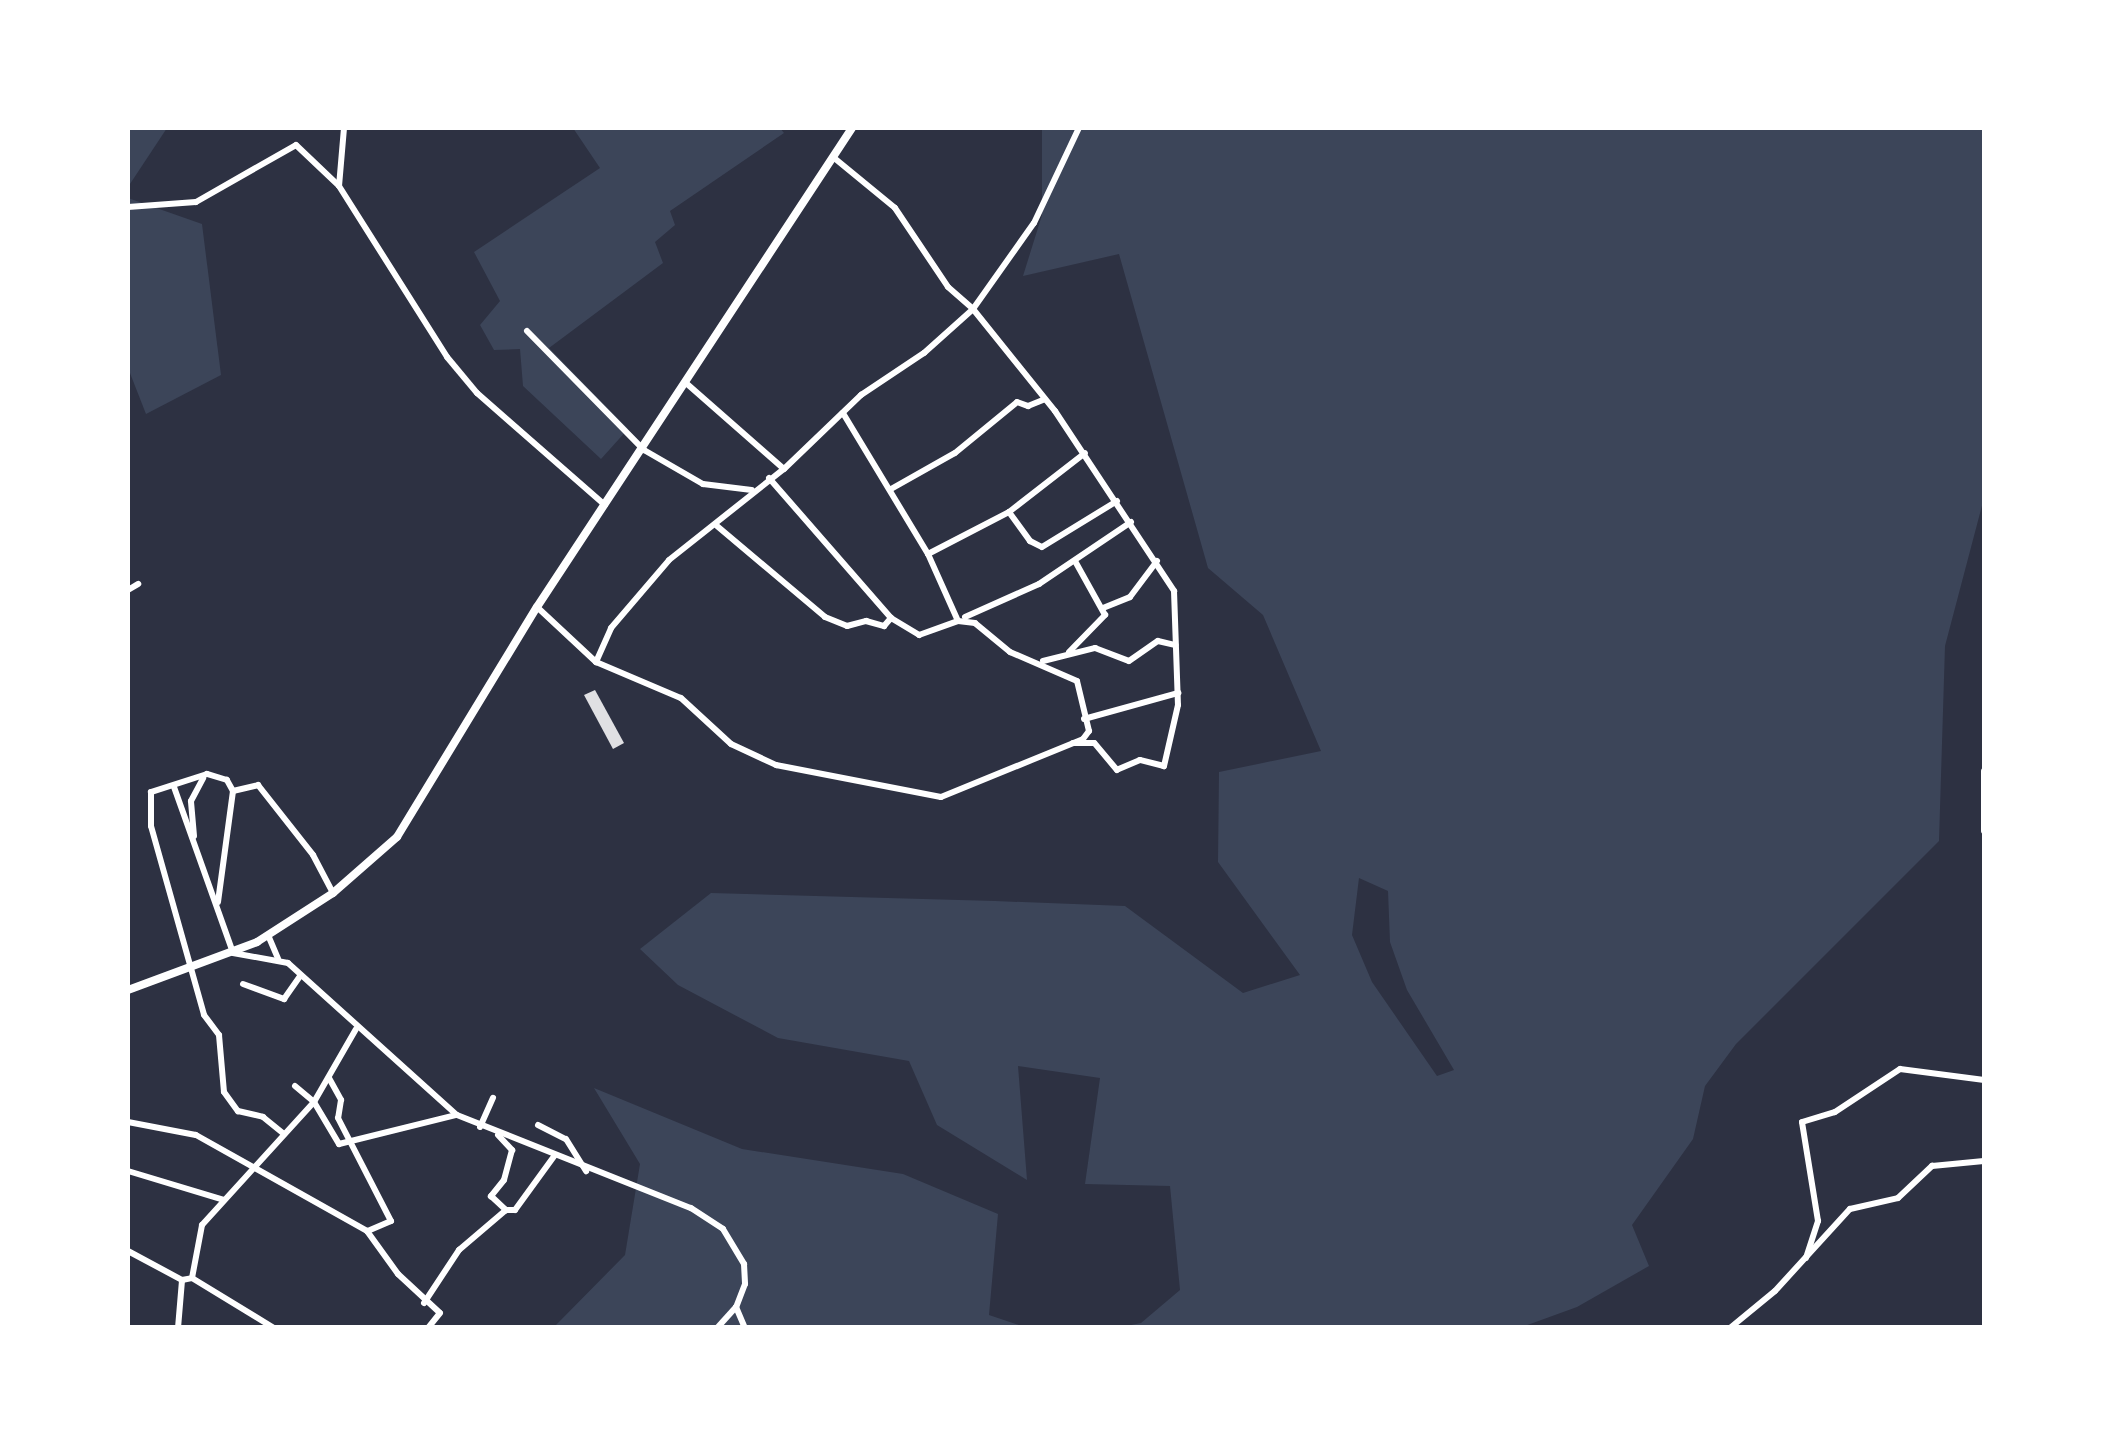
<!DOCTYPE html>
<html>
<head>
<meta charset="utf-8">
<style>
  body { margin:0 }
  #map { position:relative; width:2112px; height:1455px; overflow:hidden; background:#2d3142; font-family:"Playfair Display",serif }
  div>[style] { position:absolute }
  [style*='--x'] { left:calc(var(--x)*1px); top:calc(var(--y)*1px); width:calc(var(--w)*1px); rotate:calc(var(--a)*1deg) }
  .green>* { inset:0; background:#3c4559 }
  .building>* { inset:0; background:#e0e0e3 }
  .minor>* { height:6px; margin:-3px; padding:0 3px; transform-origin:3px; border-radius:3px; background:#fff }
  .tertiary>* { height:8px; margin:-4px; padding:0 4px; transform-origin:4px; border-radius:4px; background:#fff }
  span { translate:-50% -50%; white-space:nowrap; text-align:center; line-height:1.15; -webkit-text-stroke:8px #fff; paint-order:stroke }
  .frame { position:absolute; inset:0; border:130px solid #fff; pointer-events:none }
</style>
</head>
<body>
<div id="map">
  <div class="green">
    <div style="clip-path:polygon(128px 128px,167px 128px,128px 187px)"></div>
    <div style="clip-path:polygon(573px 128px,780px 128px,784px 133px,670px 211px,675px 225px,655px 242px,663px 263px,549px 348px,628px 429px,601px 459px,523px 386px,520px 349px,494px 350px,480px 325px,500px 301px,474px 252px,600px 168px)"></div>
    <div style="clip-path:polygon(evenodd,1042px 128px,1984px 128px,1984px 498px,1945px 646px,1939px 841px,1736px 1044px,1705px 1086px,1693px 1139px,1632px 1225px,1649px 1266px,1577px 1307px,1522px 1327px,1121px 1327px,1141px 1323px,1180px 1290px,1170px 1186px,1085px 1184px,1100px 1078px,1018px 1066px,1027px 1180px,937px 1125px,909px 1061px,778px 1038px,678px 985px,640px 949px,711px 893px,995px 901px,1125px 906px,1243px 993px,1300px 975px,1218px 862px,1219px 772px,1321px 751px,1263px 615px,1208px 568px,1119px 254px,1023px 276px,1042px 215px,1042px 128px,1359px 878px,1388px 891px,1390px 942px,1407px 990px,1454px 1070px,1437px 1076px,1372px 982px,1352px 935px,1359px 878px)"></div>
    <div style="clip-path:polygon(128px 198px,202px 224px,221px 375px,146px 414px,128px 368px)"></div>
    <div style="clip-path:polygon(594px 1088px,742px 1149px,903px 1174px,998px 1214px,989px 1315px,1025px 1327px,553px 1328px,625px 1255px,640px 1164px)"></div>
  </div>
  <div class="building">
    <div style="clip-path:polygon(595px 690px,624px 743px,613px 749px,584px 695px)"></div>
  </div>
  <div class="minor">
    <div style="--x:344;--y:128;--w:58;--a:94.9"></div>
    <div style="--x:339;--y:186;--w:202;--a:57.7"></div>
    <div style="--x:447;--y:357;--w:47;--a:50.2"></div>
    <div style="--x:477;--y:393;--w:170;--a:41.2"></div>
    <div style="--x:833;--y:157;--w:80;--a:39.4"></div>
    <div style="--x:895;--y:208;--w:95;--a:56.1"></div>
    <div style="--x:948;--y:287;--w:33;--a:41"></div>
    <div style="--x:973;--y:309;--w:131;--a:51.2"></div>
    <div style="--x:1055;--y:411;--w:216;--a:56.5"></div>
    <div style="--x:1174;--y:591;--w:114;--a:88"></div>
    <div style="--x:1178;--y:705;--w:63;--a:102.9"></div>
    <div style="--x:1164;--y:766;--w:25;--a:-166"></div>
    <div style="--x:1140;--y:760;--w:25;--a:157"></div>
    <div style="--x:1117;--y:770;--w:35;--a:-130"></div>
    <div style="--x:1094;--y:743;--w:21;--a:180"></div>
    <div style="--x:128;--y:207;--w:68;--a:-4.2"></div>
    <div style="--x:196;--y:202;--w:115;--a:-29.7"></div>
    <div style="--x:296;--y:145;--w:59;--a:43.6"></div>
    <div style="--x:527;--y:331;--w:167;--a:45.5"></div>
    <div style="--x:644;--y:450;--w:68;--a:30"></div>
    <div style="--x:703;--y:484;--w:49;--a:7"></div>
    <div style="--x:686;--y:383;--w:130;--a:41.3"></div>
    <div style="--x:769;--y:478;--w:186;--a:48.9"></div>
    <div style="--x:891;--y:618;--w:33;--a:31"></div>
    <div style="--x:919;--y:635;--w:41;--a:-19.7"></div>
    <div style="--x:891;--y:489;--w:73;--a:-29.4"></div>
    <div style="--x:955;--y:453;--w:80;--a:-39.4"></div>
    <div style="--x:1017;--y:402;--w:12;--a:20"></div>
    <div style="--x:1028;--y:406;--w:18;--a:-22"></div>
    <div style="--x:1009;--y:512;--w:36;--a:54"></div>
    <div style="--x:1030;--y:541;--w:13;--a:27"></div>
    <div style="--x:1042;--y:547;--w:88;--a:-31.5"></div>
    <div style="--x:717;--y:526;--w:141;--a:40.1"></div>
    <div style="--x:825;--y:617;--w:24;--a:22"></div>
    <div style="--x:847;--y:626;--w:20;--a:-15"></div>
    <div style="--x:866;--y:621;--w:19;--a:16"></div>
    <div style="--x:884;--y:626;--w:11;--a:-49"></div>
    <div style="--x:928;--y:554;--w:91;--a:-27.4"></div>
    <div style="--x:1009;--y:512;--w:96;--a:-37.8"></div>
    <div style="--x:128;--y:590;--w:12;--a:-31"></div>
    <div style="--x:537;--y:607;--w:81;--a:43"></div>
    <div style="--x:596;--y:662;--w:92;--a:23"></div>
    <div style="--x:681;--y:698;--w:68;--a:42.6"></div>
    <div style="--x:731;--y:744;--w:50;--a:25"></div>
    <div style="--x:776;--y:765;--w:168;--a:11"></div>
    <div style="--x:941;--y:797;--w:153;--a:-22.2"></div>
    <div style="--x:1083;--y:739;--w:10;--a:-53"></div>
    <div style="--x:1089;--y:731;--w:51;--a:-103.5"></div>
    <div style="--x:1077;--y:681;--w:73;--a:-156.6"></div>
    <div style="--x:1010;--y:652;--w:45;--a:-140.4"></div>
    <div style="--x:975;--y:623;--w:17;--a:-173"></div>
    <div style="--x:958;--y:621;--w:73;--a:-114.1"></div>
    <div style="--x:928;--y:554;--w:165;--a:-121.1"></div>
    <div style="--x:1103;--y:608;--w:29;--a:-22"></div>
    <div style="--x:1130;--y:597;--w:45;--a:-53.1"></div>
    <div style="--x:965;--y:617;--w:81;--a:-24"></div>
    <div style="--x:1039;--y:584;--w:111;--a:-34"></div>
    <div style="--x:1069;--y:652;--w:52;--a:-45.8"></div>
    <div style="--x:1105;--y:615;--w:62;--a:-119.1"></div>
    <div style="--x:1043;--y:661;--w:54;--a:-14"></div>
    <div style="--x:1095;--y:648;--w:36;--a:21"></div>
    <div style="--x:1129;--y:661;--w:35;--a:-35"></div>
    <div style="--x:1158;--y:641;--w:18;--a:13"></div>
    <div style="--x:596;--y:662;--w:37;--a:-66"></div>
    <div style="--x:611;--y:628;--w:89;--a:-49.5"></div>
    <div style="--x:669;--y:560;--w:147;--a:-38.4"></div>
    <div style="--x:784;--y:469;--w:107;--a:-43.9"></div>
    <div style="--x:861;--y:395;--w:76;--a:-33.7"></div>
    <div style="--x:924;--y:353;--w:66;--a:-41.9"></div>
    <div style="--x:973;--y:309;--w:105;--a:-54.7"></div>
    <div style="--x:1034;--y:223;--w:105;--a:-64.7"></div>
    <div style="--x:1084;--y:719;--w:98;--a:-15.5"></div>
    <div style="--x:1984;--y:771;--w:60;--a:90"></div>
    <div style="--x:174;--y:787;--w:176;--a:70.4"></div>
    <div style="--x:233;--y:953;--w:56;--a:10.3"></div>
    <div style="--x:288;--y:963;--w:227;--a:42"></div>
    <div style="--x:457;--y:1115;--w:252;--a:21.7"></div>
    <div style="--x:691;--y:1208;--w:38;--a:33"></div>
    <div style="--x:723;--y:1229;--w:41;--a:59"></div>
    <div style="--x:744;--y:1264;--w:20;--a:87"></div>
    <div style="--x:745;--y:1284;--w:25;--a:111"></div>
    <div style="--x:736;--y:1307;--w:28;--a:132"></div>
    <div style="--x:233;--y:791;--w:13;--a:-119"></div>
    <div style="--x:227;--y:780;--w:21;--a:-163"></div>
    <div style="--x:207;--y:774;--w:59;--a:162.2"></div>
    <div style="--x:151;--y:792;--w:34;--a:90"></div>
    <div style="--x:151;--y:826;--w:196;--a:74.3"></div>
    <div style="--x:204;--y:1015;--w:25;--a:53"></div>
    <div style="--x:219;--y:1035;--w:57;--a:85"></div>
    <div style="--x:224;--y:1092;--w:24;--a:54"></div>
    <div style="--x:238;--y:1111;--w:26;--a:13"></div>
    <div style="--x:263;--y:1117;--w:27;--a:39"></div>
    <div style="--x:194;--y:836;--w:35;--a:-95"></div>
    <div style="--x:191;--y:801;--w:26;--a:-62"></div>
    <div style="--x:218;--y:902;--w:112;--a:-82.3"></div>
    <div style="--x:233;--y:791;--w:26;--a:-13"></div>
    <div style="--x:258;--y:785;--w:89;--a:51.8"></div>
    <div style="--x:313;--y:855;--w:43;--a:62.2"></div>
    <div style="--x:268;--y:935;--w:26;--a:67"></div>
    <div style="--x:243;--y:984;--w:44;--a:20.1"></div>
    <div style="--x:284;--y:999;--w:29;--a:-55"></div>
    <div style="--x:329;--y:1078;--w:25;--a:61"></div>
    <div style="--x:341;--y:1100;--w:18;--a:99"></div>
    <div style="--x:338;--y:1118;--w:116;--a:62.8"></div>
    <div style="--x:391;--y:1221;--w:26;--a:157"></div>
    <div style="--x:295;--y:1086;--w:25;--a:40"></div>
    <div style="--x:314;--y:1102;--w:49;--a:59.2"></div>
    <div style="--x:339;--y:1144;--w:121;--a:-13.9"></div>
    <div style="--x:128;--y:1122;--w:69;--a:10.8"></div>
    <div style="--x:196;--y:1135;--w:196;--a:29.3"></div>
    <div style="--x:367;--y:1231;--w:53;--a:54.2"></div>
    <div style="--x:398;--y:1274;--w:57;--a:42.9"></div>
    <div style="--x:440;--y:1313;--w:19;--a:129"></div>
    <div style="--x:538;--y:1125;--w:31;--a:27"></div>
    <div style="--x:566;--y:1139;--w:38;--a:58"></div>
    <div style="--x:480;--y:1127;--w:32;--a:-66"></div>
    <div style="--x:498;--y:1135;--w:21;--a:47"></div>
    <div style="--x:512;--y:1150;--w:31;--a:105"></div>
    <div style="--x:504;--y:1180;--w:21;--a:129"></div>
    <div style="--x:491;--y:1196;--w:21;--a:43"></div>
    <div style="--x:128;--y:1171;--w:100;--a:16.8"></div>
    <div style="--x:128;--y:1251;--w:61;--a:28.2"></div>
    <div style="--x:1806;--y:1258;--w:39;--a:-72"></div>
    <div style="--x:1818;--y:1221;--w:100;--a:-99.2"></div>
    <div style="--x:1802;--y:1122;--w:34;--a:-17"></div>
    <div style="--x:1835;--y:1112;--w:78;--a:-33.5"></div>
    <div style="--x:1900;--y:1069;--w:85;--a:7.5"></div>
    <div style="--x:192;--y:1278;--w:54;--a:-79.3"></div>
    <div style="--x:202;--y:1225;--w:166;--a:-47.7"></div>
    <div style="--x:314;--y:1102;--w:84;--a:-60.1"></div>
    <div style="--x:192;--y:1278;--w:96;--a:31.4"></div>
    <div style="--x:424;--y:1303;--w:64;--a:-56.6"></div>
    <div style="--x:459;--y:1250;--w:62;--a:-40.4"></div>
    <div style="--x:506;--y:1210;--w:9;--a:0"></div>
    <div style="--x:515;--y:1210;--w:68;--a:-54"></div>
    <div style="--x:736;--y:1307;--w:23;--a:67"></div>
    <div style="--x:178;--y:1328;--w:48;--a:-85.2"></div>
    <div style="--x:182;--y:1280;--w:10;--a:-11"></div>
    <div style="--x:1730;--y:1328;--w:58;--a:-39.4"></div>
    <div style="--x:1775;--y:1291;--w:111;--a:-47.6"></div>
    <div style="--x:1850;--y:1209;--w:49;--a:-12.9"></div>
    <div style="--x:1898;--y:1198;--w:47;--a:-43.3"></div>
    <div style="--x:1932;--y:1166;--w:52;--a:-5.5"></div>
  </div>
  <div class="tertiary">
    <div style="--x:128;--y:990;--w:138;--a:-20.4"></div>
    <div style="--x:257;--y:942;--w:90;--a:-32.8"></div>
    <div style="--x:333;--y:893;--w:85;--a:-41.2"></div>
    <div style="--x:397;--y:837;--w:269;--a:-58.7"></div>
    <div style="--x:537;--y:607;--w:573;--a:-56.67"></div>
  </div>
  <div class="frame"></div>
</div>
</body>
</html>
